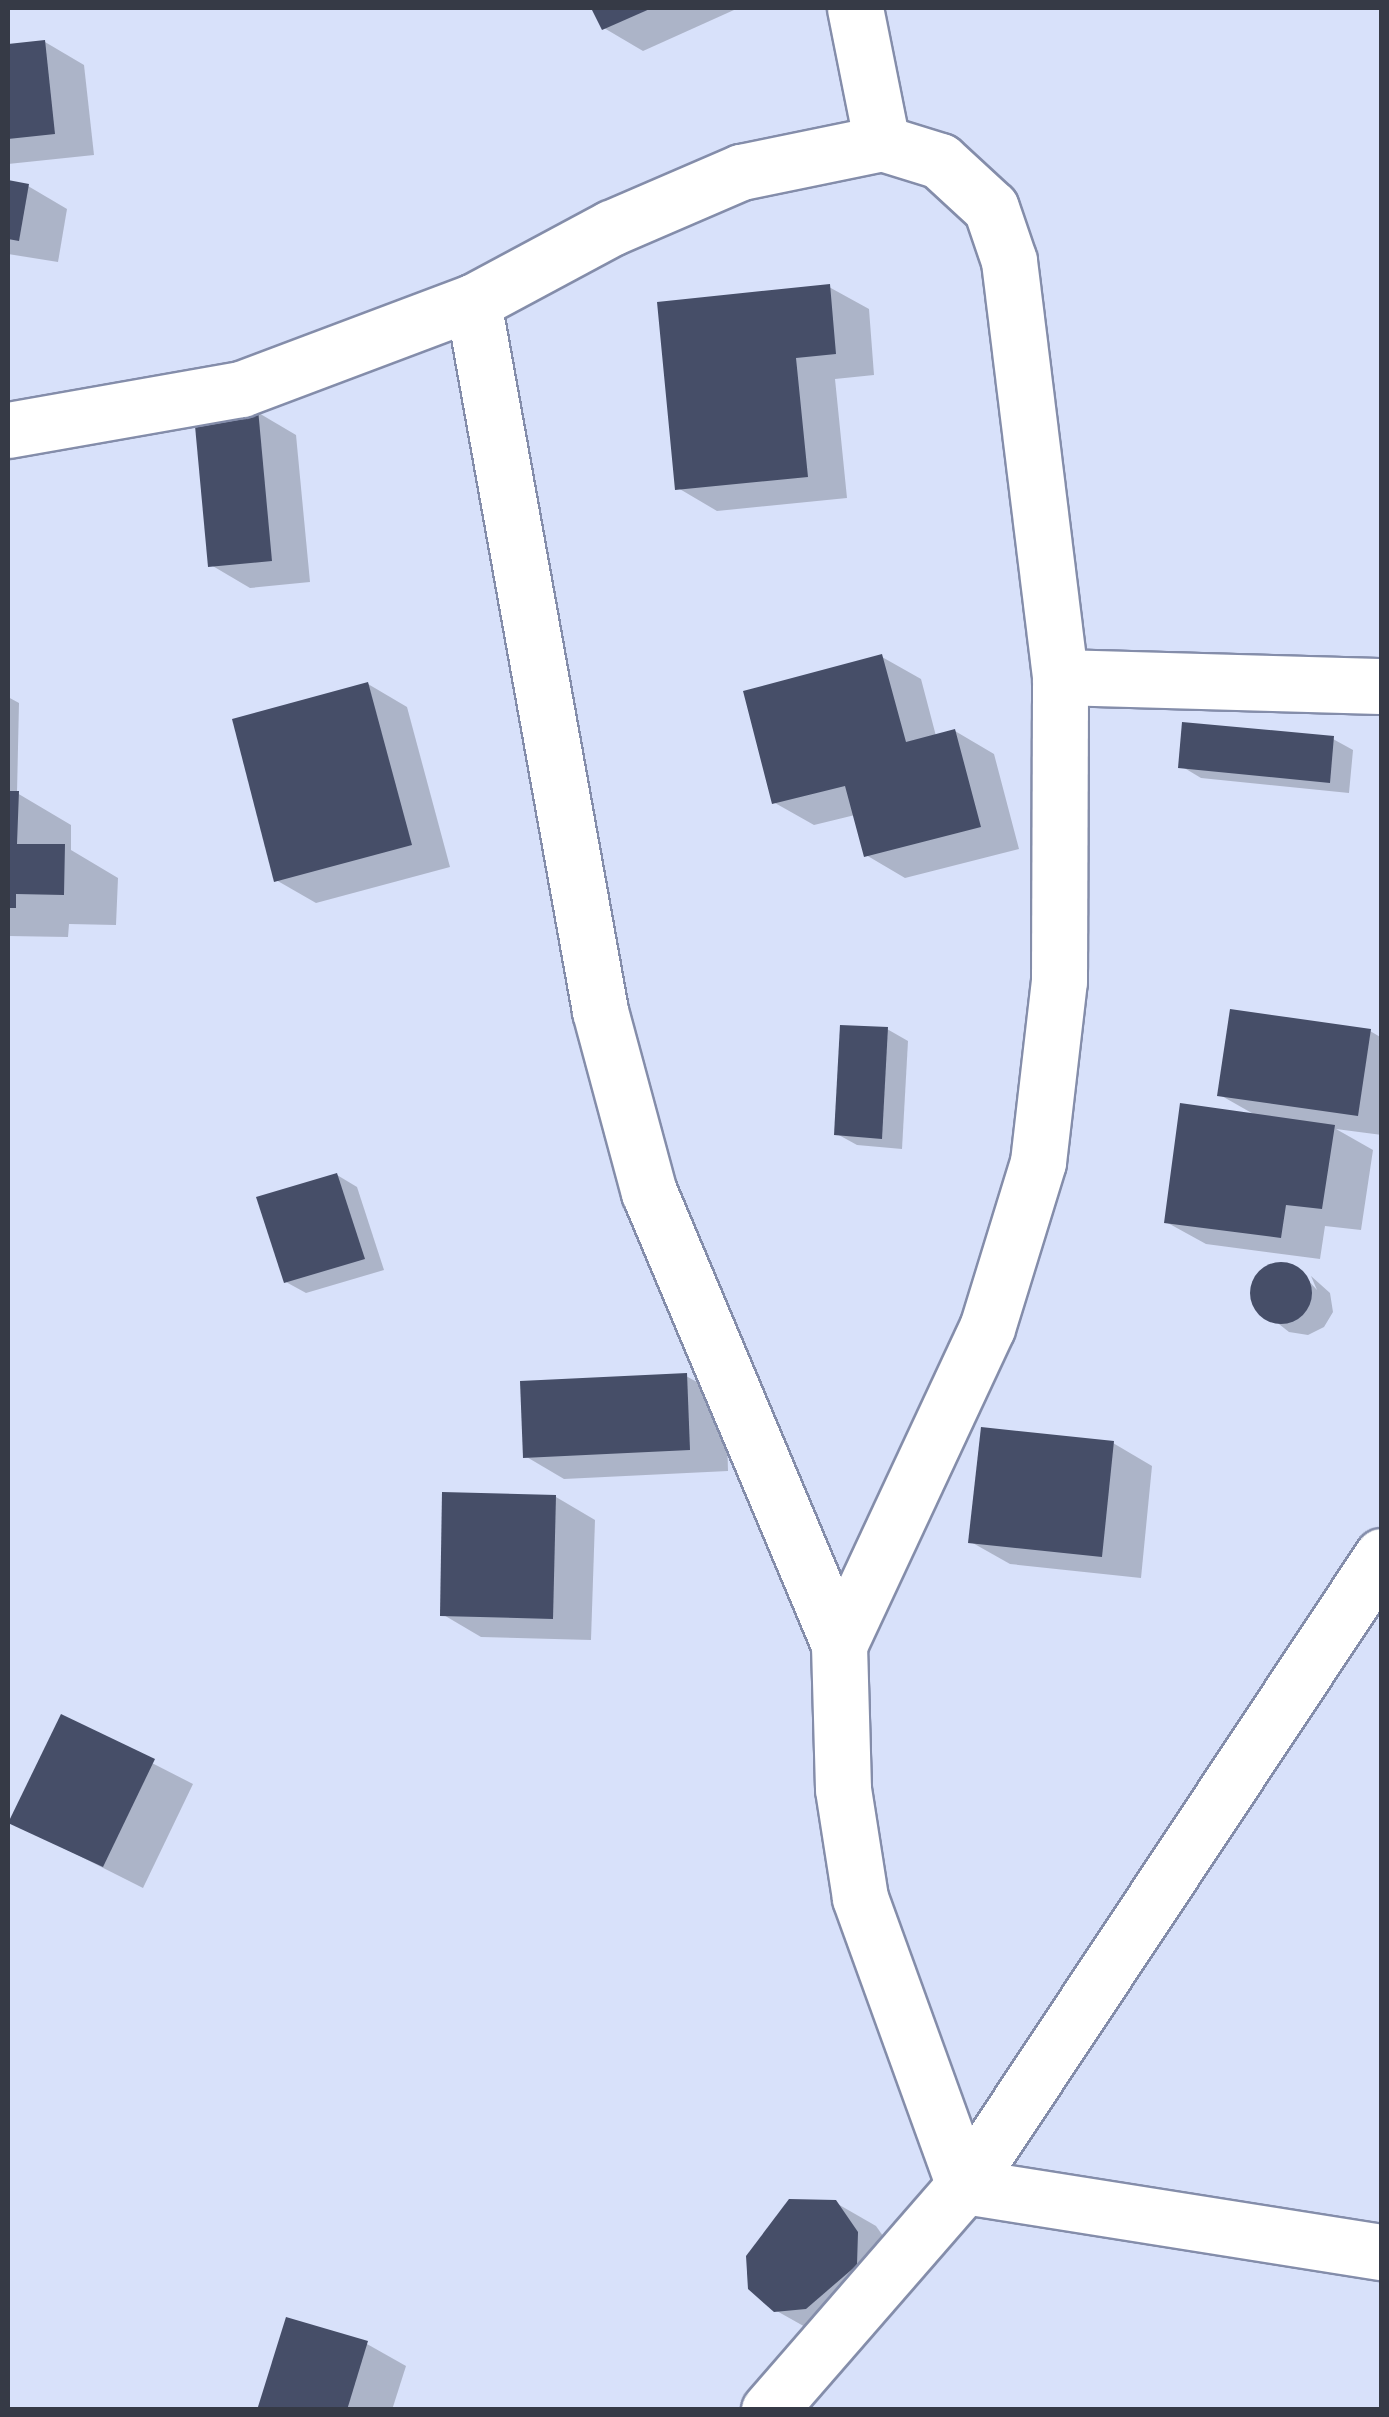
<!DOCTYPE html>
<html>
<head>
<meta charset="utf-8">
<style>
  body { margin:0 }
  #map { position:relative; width:1389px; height:2417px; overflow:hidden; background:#d8e1fa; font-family:"Archivo Narrow",sans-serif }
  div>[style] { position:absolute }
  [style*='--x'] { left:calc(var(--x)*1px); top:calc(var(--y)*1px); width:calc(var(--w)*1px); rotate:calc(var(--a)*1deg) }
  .shadow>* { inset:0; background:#0003 }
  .building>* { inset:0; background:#464e68 }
  .round { border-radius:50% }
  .roads { filter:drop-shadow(2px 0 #848daa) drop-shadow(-2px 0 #848daa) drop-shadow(0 2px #848daa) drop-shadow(0 -2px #848daa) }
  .minor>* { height:55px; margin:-27.5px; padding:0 27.5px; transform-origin:27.5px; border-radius:27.5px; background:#fff }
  span { translate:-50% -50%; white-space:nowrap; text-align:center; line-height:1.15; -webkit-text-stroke:10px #eaeefb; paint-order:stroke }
  .frame { position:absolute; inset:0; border:10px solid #363a46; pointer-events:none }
</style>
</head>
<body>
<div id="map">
  <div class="shadow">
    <div style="clip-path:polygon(594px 8px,733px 8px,734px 10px,643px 51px,604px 28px)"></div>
    <div style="clip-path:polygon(45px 42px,84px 65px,94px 155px,8px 164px,8px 47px)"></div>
    <div style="clip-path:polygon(8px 183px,28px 186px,67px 209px,58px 262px,8px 254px)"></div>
    <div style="clip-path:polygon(829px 287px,869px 309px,874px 375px,835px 379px,847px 498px,717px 511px,678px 488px)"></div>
    <div style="clip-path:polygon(257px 412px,296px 435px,310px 582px,250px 588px,211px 565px)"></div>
    <div style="clip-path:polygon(882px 657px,921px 679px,936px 736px,955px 731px,994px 754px,1019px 849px,905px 878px,866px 855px,855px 815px,814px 825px,775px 803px)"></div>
    <div style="clip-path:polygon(368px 684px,407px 707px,450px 867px,316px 903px,276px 880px)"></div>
    <div style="clip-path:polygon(8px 697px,19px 703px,17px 793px,71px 825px,71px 850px,118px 878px,116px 925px,69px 924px,68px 937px,8px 936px)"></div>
    <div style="clip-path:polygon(1333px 739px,1353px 750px,1349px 793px,1201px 778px,1181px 766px)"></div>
    <div style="clip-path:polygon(887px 1029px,908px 1041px,902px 1149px,857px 1145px,837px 1134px)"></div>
    <div style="clip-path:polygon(1370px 1031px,1382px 1038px,1382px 1135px,1336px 1129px,1373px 1150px,1361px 1230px,1325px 1226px,1320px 1259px,1206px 1244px,1166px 1222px,1257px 1116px,1220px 1095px)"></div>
    <div style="clip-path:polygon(337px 1175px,357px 1187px,384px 1270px,306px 1293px,286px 1282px)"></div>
    <div style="clip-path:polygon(1277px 1263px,1296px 1267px,1317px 1290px,1311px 1276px,1330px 1293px,1333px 1312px,1324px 1327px,1308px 1335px,1289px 1332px,1255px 1305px,1252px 1288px)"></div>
    <div style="clip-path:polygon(686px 1376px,726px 1398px,728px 1471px,564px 1479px,525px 1456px)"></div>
    <div style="clip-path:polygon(1113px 1443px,1152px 1466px,1141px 1578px,1010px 1564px,971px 1542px)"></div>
    <div style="clip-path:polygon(556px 1497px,595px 1520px,591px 1640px,481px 1637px,442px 1614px)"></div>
    <div style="clip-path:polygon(62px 1717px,193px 1784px,143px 1888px,12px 1822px)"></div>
    <div style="clip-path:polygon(836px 2203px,876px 2226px,897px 2256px,816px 2333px,775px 2310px)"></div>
    <div style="clip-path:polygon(367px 2344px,406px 2366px,392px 2410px,260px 2410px)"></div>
  </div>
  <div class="building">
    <div style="clip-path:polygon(591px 8px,652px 8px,602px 30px)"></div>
    <div style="clip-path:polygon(45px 40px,55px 134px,8px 139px,8px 44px)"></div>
    <div style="clip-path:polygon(8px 180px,29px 184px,19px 241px,8px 239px)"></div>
    <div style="clip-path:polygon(830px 284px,836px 354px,796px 358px,808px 477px,675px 490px,657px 302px)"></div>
    <div style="clip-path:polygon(258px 409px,272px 561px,208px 567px,194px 415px)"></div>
    <div style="clip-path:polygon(882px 654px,906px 742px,955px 729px,981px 827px,864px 857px,845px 786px,772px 804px,743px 691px)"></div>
    <div style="clip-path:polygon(368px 682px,412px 845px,274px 882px,232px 719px)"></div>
    <div style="clip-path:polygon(1182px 722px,1334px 736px,1330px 783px,1178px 768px)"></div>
    <div style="clip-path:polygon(8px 791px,19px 791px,17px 844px,65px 844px,64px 895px,16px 894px,16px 908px,8px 908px)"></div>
    <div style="clip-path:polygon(1230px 1009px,1371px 1029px,1358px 1116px,1217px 1096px)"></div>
    <div style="clip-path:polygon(840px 1025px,888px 1027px,882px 1139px,834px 1135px)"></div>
    <div style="clip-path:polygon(1180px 1103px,1335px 1125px,1322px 1209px,1286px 1205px,1281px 1238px,1164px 1223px)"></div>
    <div style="clip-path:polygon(337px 1173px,365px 1259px,284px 1283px,256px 1197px)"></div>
    <div class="round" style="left:1250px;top:1262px;width:62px;height:62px"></div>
    <div style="clip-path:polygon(687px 1373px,690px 1450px,523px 1458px,520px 1381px)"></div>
    <div style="clip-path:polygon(981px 1427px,1114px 1441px,1102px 1557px,968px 1543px)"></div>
    <div style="clip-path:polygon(442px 1492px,556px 1495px,553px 1619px,440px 1616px)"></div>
    <div style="clip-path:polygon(61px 1714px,155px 1759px,103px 1867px,8px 1823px)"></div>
    <div style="clip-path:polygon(789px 2199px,836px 2200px,858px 2232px,857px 2265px,806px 2309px,774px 2312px,748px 2289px,746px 2256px)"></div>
    <div style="clip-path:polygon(286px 2317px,368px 2341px,347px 2410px,257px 2410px)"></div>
  </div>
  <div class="roads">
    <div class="minor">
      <div style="--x:855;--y:8;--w:138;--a:78.7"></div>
      <div style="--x:473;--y:302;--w:720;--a:79.84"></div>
      <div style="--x:600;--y:1011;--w:188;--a:74.9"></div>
      <div style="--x:649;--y:1192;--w:491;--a:67.2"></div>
      <div style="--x:839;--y:1645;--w:144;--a:88.4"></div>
      <div style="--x:843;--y:1789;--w:110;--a:81.1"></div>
      <div style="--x:860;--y:1898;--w:306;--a:70.1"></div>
      <div style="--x:8;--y:430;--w:237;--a:-10"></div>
      <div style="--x:241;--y:389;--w:248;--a:-20.6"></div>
      <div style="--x:473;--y:302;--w:157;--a:-28.2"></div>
      <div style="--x:611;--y:228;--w:142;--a:-23.3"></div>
      <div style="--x:741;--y:172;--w:144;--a:-11.6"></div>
      <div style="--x:882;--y:143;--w:61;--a:17.2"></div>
      <div style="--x:940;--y:161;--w:69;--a:42.7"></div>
      <div style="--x:991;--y:208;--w:56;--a:71.2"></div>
      <div style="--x:1009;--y:261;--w:419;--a:83"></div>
      <div style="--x:1060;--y:677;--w:322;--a:1.6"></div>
      <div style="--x:839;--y:1645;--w:350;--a:-65"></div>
      <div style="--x:987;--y:1328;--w:174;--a:-72.9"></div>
      <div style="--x:1038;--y:1162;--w:182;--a:-83.4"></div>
      <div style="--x:1059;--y:981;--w:304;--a:-89.8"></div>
      <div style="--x:964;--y:2186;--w:423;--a:9"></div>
      <div style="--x:769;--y:2410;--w:297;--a:-49"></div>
      <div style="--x:964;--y:2186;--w:756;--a:-56.44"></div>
    </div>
  </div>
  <div class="frame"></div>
</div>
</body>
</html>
